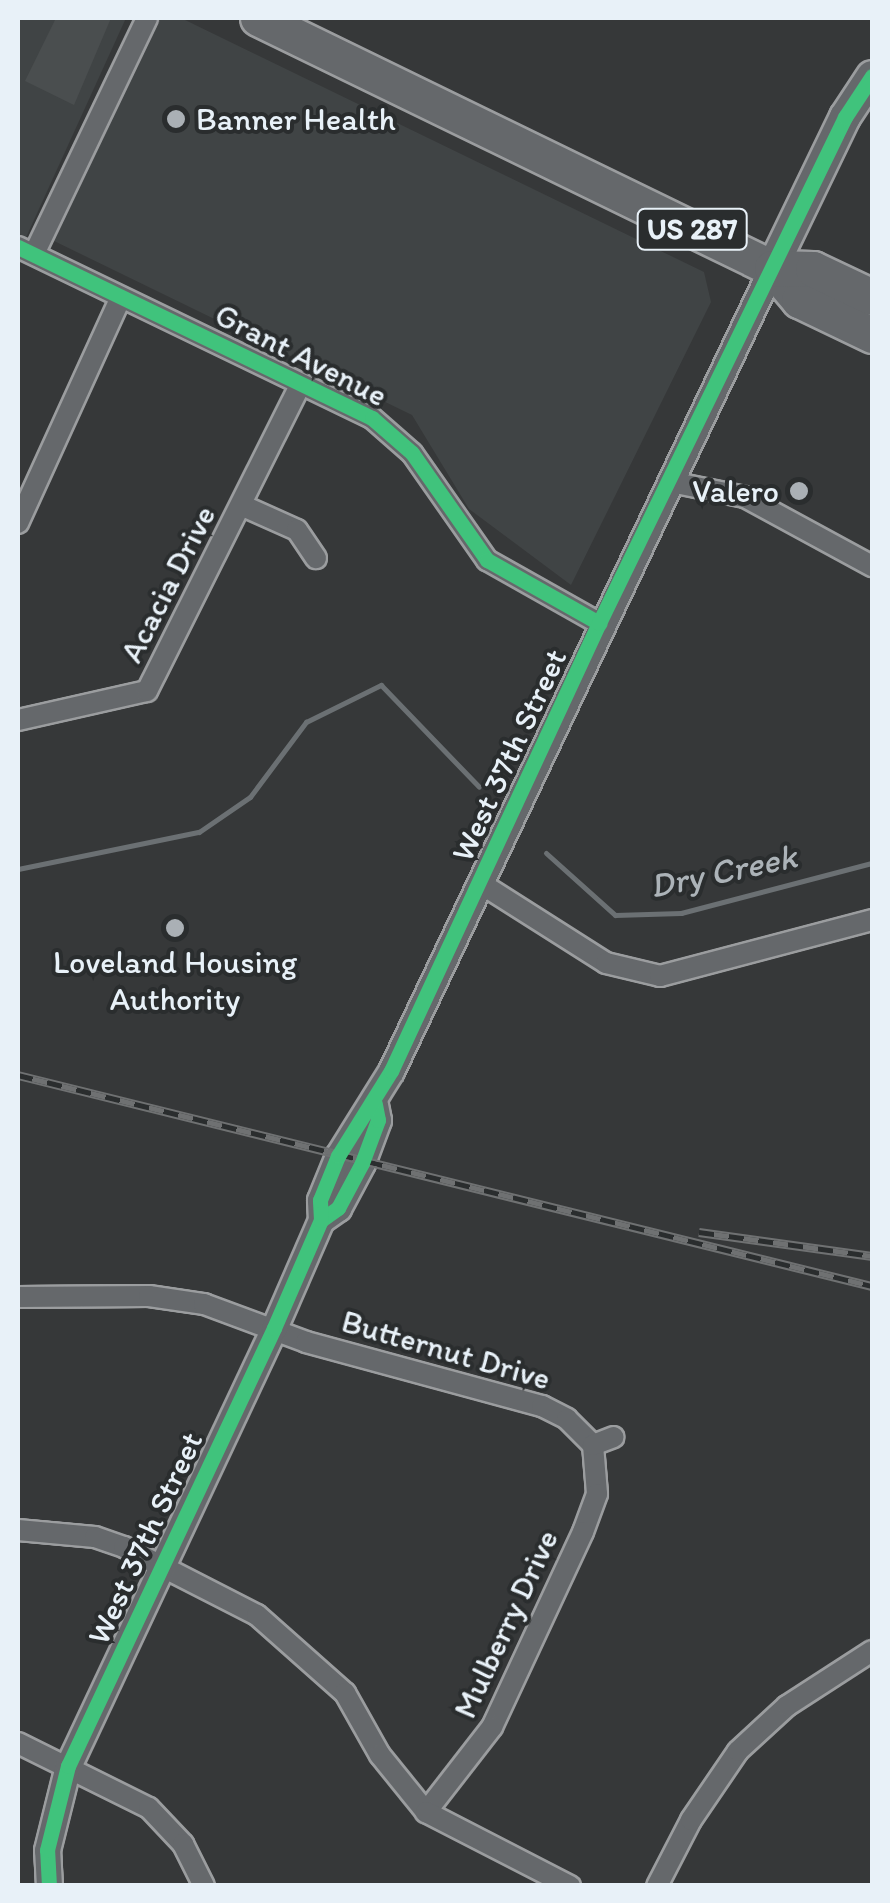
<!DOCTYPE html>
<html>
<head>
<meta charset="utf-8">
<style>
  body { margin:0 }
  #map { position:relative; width:890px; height:1903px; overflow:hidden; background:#363839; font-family:Itim,sans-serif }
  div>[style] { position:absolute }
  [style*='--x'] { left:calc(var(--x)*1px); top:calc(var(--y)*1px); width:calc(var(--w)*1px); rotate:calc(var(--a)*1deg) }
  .built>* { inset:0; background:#404445 }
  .green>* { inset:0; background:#4a4e4f }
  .stream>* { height:5px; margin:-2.5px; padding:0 2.5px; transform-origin:2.5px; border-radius:2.5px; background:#6b7073 }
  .roads { filter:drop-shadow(2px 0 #9b9d9f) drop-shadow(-2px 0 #9b9d9f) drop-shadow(0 2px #9b9d9f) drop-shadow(0 -2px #9b9d9f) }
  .minor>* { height:20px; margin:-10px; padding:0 10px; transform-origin:10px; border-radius:10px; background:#65686b }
  .tertiary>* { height:25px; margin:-12.5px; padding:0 12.5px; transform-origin:12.5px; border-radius:12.5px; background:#65686b }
  .secondary>* { height:30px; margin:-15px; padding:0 15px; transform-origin:15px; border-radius:15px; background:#65686b }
  .trunk>* { height:35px; margin:-17.5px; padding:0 17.5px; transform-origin:17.5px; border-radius:17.5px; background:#65686b }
  .rail>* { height:9px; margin-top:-4.5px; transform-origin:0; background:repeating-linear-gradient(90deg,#2a2d2e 0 15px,#6f7172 0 30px); box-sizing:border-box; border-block:2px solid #6f7172 }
  .cycleway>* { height:15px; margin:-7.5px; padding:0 7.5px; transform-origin:7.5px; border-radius:7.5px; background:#40c37c }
  .dots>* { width:28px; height:28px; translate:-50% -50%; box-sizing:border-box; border:5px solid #2a2d2e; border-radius:50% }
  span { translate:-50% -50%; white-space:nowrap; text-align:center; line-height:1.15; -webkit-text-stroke:8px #2a2d2e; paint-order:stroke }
  .shield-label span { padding:2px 8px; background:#2a2d2e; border:2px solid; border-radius:8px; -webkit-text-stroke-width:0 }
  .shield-label { font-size:30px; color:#e8f1f8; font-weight:700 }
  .poi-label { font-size:32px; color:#e8f1f8 }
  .left { translate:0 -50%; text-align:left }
  .right { translate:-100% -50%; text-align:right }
  .street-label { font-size:32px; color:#e8f1f8 }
  .water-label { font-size:35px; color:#acb3b8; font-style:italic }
  .frame { position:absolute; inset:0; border:20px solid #e8f1f8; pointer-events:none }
</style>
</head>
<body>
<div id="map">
  <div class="built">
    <div style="clip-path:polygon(18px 18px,126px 18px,18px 255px)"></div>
    <div style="clip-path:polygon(159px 18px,181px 18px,704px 272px,711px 302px,571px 585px,469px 509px,412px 415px,52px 240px)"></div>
  </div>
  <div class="green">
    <div style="clip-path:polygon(56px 18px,111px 18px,74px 105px,25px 81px)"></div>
  </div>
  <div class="stream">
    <div style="--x:546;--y:853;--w:93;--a:41.9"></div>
    <div style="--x:615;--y:915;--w:66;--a:-1.7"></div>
    <div style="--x:681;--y:913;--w:197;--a:-14.7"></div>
    <div style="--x:18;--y:869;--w:185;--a:-11.6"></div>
    <div style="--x:199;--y:832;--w:62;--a:-34.5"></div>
    <div style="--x:250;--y:797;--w:94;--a:-53.3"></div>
    <div style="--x:306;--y:722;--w:84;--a:-26.3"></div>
    <div style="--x:381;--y:685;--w:141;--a:46.1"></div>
  </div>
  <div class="roads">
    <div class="minor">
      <div style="--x:18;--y:247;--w:393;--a:25.8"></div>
      <div style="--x:372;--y:418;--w:53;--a:41.2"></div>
      <div style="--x:412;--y:453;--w:131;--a:55"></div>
      <div style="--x:487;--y:560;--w:129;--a:29.4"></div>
      <div style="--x:34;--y:254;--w:262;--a:-64.4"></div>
      <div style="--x:671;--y:482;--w:76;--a:11.5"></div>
      <div style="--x:745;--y:497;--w:145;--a:28.5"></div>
      <div style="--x:241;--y:505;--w:61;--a:24.1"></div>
      <div style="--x:297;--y:530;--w:34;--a:56"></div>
      <div style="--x:18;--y:523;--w:248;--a:-65.5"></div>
      <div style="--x:18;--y:720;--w:132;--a:-12.7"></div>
      <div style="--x:147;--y:691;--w:343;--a:-63.4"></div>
      <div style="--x:480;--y:883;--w:149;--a:32.4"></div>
      <div style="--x:606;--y:963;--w:56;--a:13.5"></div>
      <div style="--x:660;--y:976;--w:219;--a:-14.8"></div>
      <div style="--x:18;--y:1297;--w:131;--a:-0.4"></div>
      <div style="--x:149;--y:1296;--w:56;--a:8.3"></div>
      <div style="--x:204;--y:1304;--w:109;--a:20.4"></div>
      <div style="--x:306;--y:1342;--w:245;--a:15.2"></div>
      <div style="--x:542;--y:1406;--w:28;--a:27"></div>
      <div style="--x:567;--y:1419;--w:37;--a:45"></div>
      <div style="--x:593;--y:1445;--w:49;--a:85.3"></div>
      <div style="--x:597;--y:1494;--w:40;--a:110.2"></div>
      <div style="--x:583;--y:1532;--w:215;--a:115"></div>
      <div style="--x:492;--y:1727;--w:108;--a:127.8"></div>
      <div style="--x:593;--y:1445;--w:22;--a:-21"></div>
      <div style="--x:18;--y:1530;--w:77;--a:5.2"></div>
      <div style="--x:95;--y:1537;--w:31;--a:19"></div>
      <div style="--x:124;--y:1547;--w:149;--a:27.1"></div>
      <div style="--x:257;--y:1615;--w:118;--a:41.6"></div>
      <div style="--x:345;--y:1693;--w:71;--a:60.6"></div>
      <div style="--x:380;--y:1755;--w:73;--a:51.1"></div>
      <div style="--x:426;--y:1812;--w:162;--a:27.2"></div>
      <div style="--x:18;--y:1743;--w:146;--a:26.4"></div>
      <div style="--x:149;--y:1808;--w:50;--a:46.6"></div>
      <div style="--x:183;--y:1844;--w:47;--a:63.4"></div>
      <div style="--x:657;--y:1886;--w:74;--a:-62.7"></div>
      <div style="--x:691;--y:1820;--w:83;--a:-55.7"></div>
      <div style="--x:738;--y:1751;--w:67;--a:-42.6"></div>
      <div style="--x:787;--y:1706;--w:101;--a:-32.9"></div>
    </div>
    <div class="tertiary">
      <div style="--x:321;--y:1220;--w:21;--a:-35"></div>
      <div style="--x:338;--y:1208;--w:51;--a:-61.9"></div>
      <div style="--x:362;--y:1163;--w:46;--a:-69.6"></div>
      <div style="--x:378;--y:1120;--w:16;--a:-101"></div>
      <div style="--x:49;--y:1886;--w:36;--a:-93"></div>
      <div style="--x:47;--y:1850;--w:87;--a:-76"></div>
      <div style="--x:68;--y:1766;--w:484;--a:-64.8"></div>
      <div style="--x:274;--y:1328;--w:118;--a:-66.5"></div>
      <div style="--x:321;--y:1220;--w:20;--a:-93"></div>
      <div style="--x:320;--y:1200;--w:48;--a:-67.8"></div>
      <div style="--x:338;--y:1156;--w:100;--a:-58.1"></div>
      <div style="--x:391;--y:1071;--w:889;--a:-64.62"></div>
    </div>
    <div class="secondary">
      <div style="--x:772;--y:268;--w:168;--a:-64.2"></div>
      <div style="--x:845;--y:117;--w:49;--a:-56.6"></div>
    </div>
    <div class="trunk">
      <div style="--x:258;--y:18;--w:572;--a:25.94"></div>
      <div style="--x:772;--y:268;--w:42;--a:49.8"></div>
      <div style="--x:799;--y:300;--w:81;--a:25.6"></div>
      <div style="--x:772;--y:268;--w:41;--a:1.4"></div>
      <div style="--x:813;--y:269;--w:65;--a:25.4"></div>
    </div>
  </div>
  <div class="rail">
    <div style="--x:18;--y:1075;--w:880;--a:13.88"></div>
    <div style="--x:699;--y:1232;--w:175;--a:7.9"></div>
  </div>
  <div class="cycleway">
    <div style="--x:18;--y:247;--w:393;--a:25.8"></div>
    <div style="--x:372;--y:418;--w:53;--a:41.2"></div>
    <div style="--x:412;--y:453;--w:131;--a:55"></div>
    <div style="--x:487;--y:560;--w:129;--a:29.4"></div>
    <div style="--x:321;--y:1220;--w:21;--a:-35"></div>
    <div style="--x:338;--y:1208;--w:51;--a:-61.9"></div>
    <div style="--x:362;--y:1163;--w:46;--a:-69.6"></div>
    <div style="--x:378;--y:1120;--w:16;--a:-101"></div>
    <div style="--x:49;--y:1886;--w:36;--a:-93"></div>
    <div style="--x:47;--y:1850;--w:87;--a:-76"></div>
    <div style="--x:68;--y:1766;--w:484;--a:-64.8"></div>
    <div style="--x:274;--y:1328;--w:118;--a:-66.5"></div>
    <div style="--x:321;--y:1220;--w:20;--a:-93"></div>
    <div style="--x:320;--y:1200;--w:48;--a:-67.8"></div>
    <div style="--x:338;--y:1156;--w:100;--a:-58.1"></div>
    <div style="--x:391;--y:1071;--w:494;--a:-65.1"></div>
    <div style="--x:599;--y:623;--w:563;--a:-64.07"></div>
    <div style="--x:845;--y:117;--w:49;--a:-56.6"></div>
  </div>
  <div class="dots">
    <div style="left:176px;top:119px;background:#aab0b5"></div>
    <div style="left:799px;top:491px;background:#aab0b5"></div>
    <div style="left:175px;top:928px;background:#aab0b5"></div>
  </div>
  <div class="shield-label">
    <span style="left:692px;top:229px">US 287</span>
  </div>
  <div class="poi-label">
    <span class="left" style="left:196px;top:119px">Banner Health</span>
    <span class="right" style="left:779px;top:491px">Valero</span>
    <span style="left:175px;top:981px">Loveland Housing<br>Authority</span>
  </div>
  <div class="street-label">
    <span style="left:301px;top:355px;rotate:27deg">Grant Avenue</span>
    <span style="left:168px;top:584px;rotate:-63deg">Acacia Drive</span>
    <span style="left:509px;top:755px;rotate:-65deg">West 37th Street</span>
    <span style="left:446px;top:1350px;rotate:16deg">Butternut Drive</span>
    <span style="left:145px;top:1538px;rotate:-65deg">West 37th Street</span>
    <span style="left:506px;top:1624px;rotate:-65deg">Mulberry Drive</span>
  </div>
  <div class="water-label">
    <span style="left:723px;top:871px;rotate:-12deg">Dry Creek</span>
  </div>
  <div class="frame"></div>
</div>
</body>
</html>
